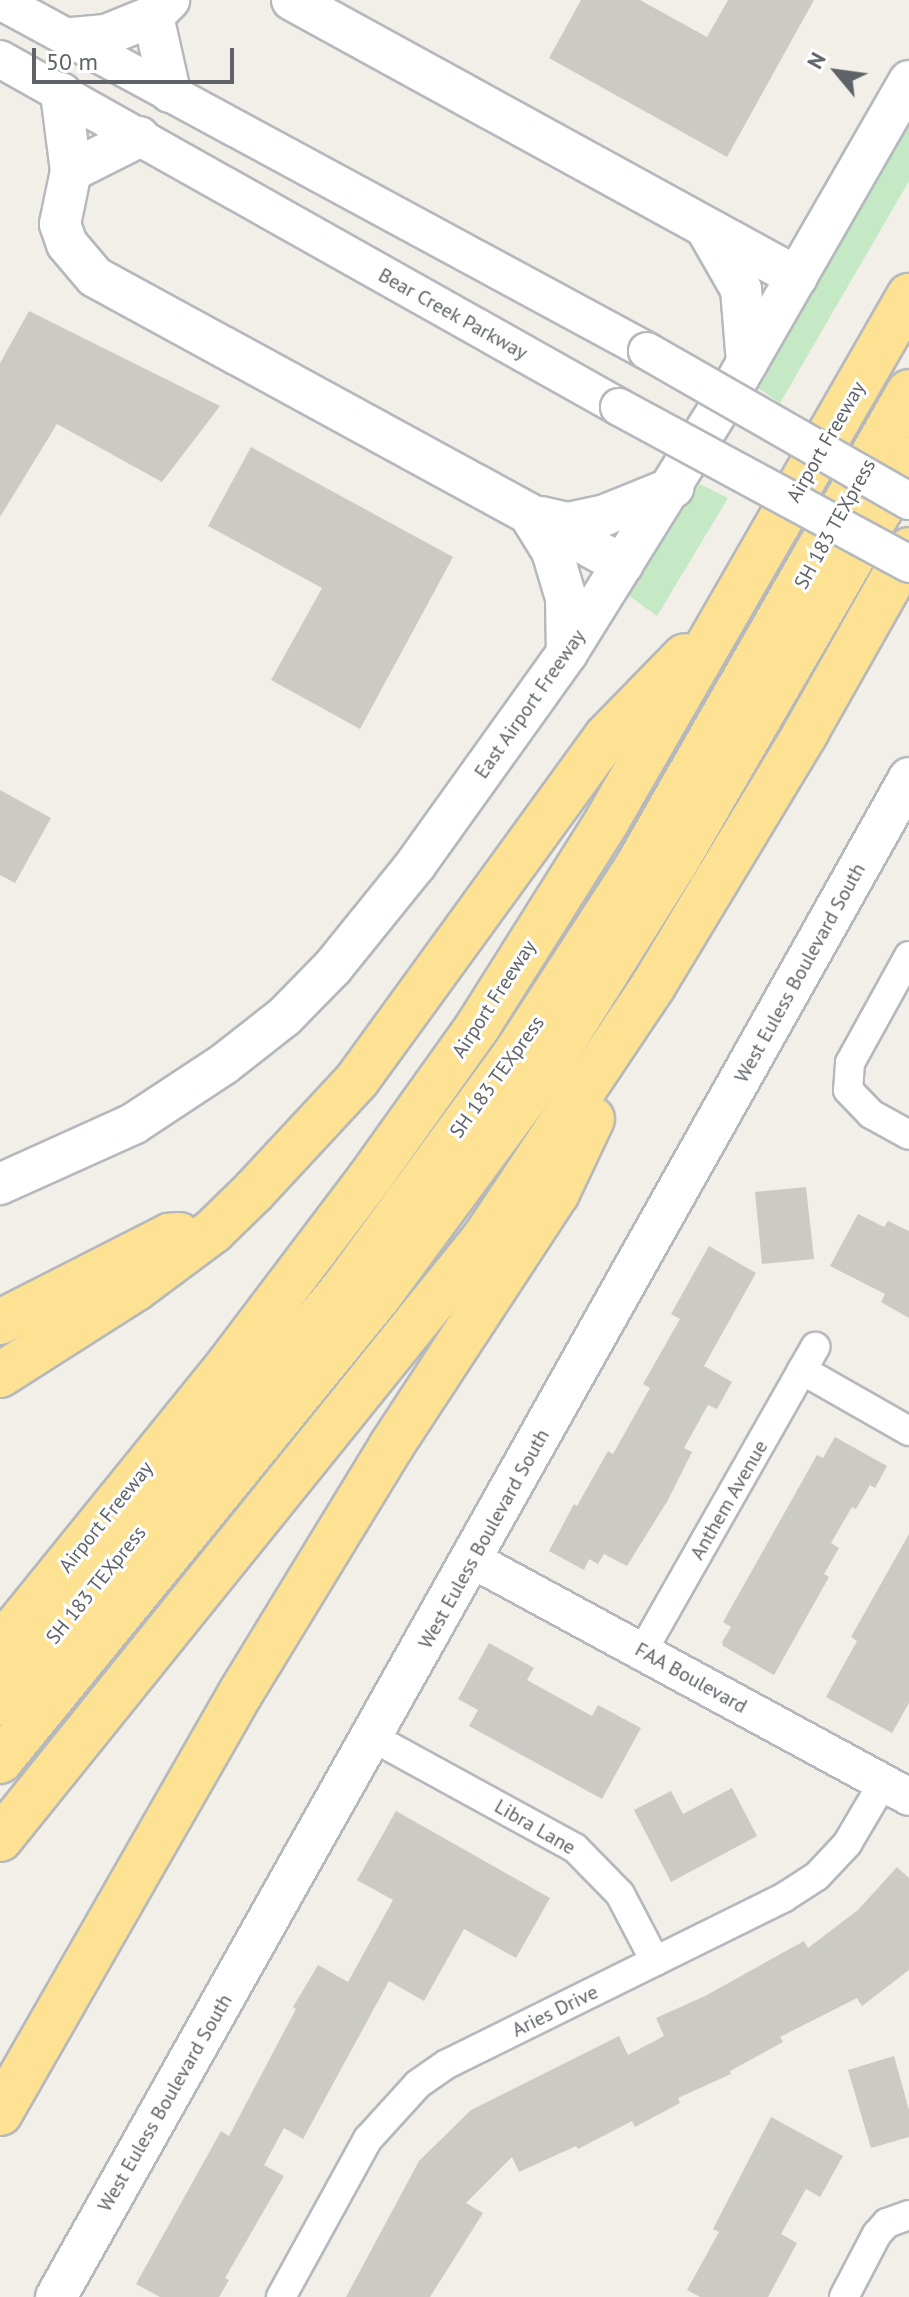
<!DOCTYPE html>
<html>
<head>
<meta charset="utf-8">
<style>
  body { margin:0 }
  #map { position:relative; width:909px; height:2297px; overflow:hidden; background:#f1efe8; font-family:"PT Sans",sans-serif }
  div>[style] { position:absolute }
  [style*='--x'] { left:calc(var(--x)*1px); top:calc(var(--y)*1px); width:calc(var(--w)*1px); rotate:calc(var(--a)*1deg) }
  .green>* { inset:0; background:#c5e8c5 }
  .building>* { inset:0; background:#cccac5 }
  .roads { filter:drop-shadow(2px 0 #b5b8bc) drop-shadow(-2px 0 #b5b8bc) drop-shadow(0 2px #b5b8bc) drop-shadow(0 -2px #b5b8bc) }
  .minor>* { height:28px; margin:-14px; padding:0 14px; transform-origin:14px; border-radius:14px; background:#fff }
  .tertiary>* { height:36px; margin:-18px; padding:0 18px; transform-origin:18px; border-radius:18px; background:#fff }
  .secondary>* { height:40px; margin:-20px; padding:0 20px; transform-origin:20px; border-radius:20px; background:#fff }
  .motorway>* { height:44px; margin:-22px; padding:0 22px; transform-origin:22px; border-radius:22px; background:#fde293 }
  .bridges { filter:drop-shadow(2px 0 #b5b8bc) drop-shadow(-2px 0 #b5b8bc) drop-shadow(0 2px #b5b8bc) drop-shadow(0 -2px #b5b8bc) }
  .tertiary-bridge>* { height:36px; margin:-18px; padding:0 18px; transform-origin:18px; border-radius:18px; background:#fff }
  span { translate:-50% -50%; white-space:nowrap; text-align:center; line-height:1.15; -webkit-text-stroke:6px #fff; paint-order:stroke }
  .street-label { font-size:20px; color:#5f6368 }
  .north { position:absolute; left:797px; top:32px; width:80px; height:80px; -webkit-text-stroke:6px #fff; paint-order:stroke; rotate:299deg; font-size:22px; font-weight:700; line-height:32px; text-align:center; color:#5f6368 }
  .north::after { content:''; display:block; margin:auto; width:28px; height:36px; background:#5f6368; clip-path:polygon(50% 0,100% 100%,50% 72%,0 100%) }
  .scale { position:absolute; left:32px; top:48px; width:202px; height:36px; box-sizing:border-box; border:4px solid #5f6368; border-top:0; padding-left:10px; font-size:24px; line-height:28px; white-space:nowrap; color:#5f6368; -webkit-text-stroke:6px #fff; paint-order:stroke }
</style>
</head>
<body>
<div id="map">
  <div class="green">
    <div style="clip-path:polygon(909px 120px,909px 181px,780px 403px,758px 388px)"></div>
    <div style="clip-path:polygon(700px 484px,728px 498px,657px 616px,628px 595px)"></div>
  </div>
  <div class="building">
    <div style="clip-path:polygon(581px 0,640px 0,707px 37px,728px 0,814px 0,727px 157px,549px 58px)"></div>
    <div style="clip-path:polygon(29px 311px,220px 406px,162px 482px,57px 424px,0 517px,0 363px)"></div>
    <div style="clip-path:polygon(251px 447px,453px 557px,360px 729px,271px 680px,322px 588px,208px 526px)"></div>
    <div style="clip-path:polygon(0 790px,51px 818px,15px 883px,0 875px)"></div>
    <div style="clip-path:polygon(806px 1187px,814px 1259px,762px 1264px,755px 1192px)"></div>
    <div style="clip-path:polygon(858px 1214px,884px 1227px,888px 1221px,909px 1231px,909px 1318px,881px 1302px,885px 1294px,830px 1266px)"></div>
    <div style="clip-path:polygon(709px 1246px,756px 1273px,704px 1366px,732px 1382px,717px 1409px,708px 1405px,684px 1448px,692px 1452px,668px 1500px,627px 1566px,604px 1554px,598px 1564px,589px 1559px,584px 1570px,549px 1551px,574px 1504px,577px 1506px,608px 1451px,613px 1454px,650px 1388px,643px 1384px,680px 1319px,671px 1314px)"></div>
    <div style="clip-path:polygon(835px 1437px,887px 1466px,875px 1488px,870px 1485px,856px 1509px,852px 1507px,831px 1543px,839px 1548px,824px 1574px,829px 1577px,774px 1675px,723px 1646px,722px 1642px,731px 1627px,723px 1622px,817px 1455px,823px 1458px)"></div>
    <div style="clip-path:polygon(909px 1534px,909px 1703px,892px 1733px,826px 1697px,857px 1641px,851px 1637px)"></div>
    <div style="clip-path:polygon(489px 1643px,534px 1668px,527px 1680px,592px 1716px,598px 1705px,641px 1728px,602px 1799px,469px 1726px,478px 1710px,458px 1699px)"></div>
    <div style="clip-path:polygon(732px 1788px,757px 1836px,671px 1882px,634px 1810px,671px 1791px,683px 1814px)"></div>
    <div style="clip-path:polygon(396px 1811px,550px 1898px,516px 1958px,464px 1929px,424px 2001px,389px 1981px,303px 2139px,284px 2128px,264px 2165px,284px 2176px,225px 2278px,229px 2280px,219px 2297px,160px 2297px,136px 2284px,221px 2131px,229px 2136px,296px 2009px,293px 2007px,318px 1965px,348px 1982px,393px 1900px,357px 1880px)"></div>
    <div style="clip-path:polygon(897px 1867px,909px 1878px,909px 1970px,862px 2006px,857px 1998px,780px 2037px,783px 2042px,730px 2071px,731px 2074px,678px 2098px,680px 2103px,635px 2127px,632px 2121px,578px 2149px,576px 2146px,519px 2172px,512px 2157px,466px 2203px,483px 2213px,430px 2297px,346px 2297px,419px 2161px,471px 2110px,619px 2036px,628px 2055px,664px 2036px,656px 2018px,705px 1996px,804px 1941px,808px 1948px,858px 1910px)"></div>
    <div style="clip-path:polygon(894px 2056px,909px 2110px,909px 2137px,871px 2148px,848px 2070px)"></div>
    <div style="clip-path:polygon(771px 2117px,843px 2156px,820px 2197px,806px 2189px,781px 2234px,797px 2243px,768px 2297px,700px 2297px,687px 2290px,719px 2232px,713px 2229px)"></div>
  </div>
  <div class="roads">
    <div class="minor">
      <div style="--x:909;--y:956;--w:122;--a:118.9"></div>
      <div style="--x:850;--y:1063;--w:27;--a:94"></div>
      <div style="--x:848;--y:1090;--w:33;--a:46"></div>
      <div style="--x:871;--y:1114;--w:43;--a:28.9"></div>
      <div style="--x:802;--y:1370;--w:123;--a:29.7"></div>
      <div style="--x:642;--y:1652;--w:351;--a:-60.4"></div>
      <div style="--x:372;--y:1737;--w:231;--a:28.7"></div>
      <div style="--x:575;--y:1848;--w:64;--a:45.6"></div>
      <div style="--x:620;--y:1894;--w:76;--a:62.4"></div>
      <div style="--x:281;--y:2297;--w:180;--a:-61.2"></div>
      <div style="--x:368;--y:2139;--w:74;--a:-47.7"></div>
      <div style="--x:418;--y:2084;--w:35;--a:-35"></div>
      <div style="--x:447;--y:2064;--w:375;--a:-26.3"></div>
      <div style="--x:783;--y:1898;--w:40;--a:-32.9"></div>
      <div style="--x:817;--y:1876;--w:44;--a:-46.8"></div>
      <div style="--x:847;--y:1844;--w:71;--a:-59.5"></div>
      <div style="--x:844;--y:2297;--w:71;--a:-62.4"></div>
      <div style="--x:877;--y:2234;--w:15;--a:-48"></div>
      <div style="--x:887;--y:2223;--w:23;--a:-20"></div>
    </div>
    <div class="tertiary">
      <div style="--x:0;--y:1;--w:736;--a:28.41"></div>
      <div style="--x:0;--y:59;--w:710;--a:29.34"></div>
      <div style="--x:473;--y:1560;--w:496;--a:28.5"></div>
    </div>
    <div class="secondary">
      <div style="--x:292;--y:0;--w:576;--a:28.75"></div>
      <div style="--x:153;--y:16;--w:78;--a:77.4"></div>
      <div style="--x:72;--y:38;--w:34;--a:-5"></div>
      <div style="--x:106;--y:35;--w:51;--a:-22"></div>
      <div style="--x:153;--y:16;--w:23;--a:-45"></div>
      <div style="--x:61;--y:93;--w:79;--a:82.7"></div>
      <div style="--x:71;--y:171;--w:54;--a:101.7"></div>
      <div style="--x:60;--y:224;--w:21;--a:71"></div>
      <div style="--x:67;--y:244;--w:43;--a:49.7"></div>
      <div style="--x:95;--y:277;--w:601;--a:28.61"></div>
      <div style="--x:71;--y:171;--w:76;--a:-26.6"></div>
      <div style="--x:706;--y:228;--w:70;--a:60.2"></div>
      <div style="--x:741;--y:289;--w:74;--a:85.4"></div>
      <div style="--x:529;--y:514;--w:44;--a:58.1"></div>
      <div style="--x:552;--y:551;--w:49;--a:73.4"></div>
      <div style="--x:566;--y:598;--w:55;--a:89"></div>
      <div style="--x:541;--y:517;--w:28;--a:13"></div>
      <div style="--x:568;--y:523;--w:38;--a:-12"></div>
      <div style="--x:605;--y:515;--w:74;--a:-22.1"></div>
      <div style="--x:0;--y:1184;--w:146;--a:-24.3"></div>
      <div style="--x:133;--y:1124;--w:109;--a:-33.4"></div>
      <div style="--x:224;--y:1064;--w:76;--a:-38.1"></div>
      <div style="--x:284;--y:1017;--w:70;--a:-45.6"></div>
      <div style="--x:333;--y:967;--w:132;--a:-51.1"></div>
      <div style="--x:416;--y:864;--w:259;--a:-54.4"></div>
      <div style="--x:567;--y:653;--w:319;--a:-58.1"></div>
      <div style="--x:736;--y:382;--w:347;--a:-60.1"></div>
      <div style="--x:56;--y:2297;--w:1742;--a:-60.68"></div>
    </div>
    <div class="motorway">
      <div style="--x:0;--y:1322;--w:190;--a:-27"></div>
      <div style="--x:169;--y:1236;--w:10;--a:-6"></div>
      <div style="--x:0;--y:1375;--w:160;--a:-32.5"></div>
      <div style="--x:135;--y:1289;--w:97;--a:-36.6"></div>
      <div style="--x:213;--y:1231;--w:57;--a:-44.3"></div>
      <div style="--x:254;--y:1191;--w:151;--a:-47.1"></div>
      <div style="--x:357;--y:1080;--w:424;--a:-54"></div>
      <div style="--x:606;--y:737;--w:113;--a:-45.7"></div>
      <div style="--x:0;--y:1647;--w:364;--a:-51"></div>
      <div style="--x:229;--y:1364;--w:232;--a:-52.9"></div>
      <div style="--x:369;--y:1179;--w:188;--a:-54.5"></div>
      <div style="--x:478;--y:1026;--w:242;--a:-57.8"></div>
      <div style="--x:607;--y:821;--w:606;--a:-60.09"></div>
      <div style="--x:0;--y:1703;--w:539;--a:-50.34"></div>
      <div style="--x:344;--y:1288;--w:291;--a:-53.8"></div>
      <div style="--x:516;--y:1053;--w:224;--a:-57"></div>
      <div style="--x:638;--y:865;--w:545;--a:-60.19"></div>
      <div style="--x:0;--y:1761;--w:600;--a:-50.82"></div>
      <div style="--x:379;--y:1296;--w:278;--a:-53.6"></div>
      <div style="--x:544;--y:1072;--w:244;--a:-57.9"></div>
      <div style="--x:674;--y:865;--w:469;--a:-59.9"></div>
      <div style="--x:0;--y:1839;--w:773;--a:-51.14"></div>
      <div style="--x:485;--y:1237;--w:302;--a:-56.2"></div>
      <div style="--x:653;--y:986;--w:297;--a:-58.9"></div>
      <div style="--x:806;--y:732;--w:209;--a:-60.5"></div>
      <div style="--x:0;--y:2113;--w:483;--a:-60.2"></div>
      <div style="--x:240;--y:1694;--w:292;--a:-58.6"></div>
      <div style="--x:392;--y:1445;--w:301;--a:-56.8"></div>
      <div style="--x:557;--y:1193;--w:82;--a:-64.7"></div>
    </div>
  </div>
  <div class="bridges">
    <div class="tertiary-bridge">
      <div style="--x:647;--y:351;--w:302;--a:29.8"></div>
      <div style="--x:619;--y:407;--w:330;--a:28.4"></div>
    </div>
  </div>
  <div class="street-label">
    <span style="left:453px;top:314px;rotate:29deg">Bear Creek Parkway</span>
    <span style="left:826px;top:442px;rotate:-60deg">Airport Freeway</span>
    <span style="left:835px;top:524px;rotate:-61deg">SH 183 TEXpress</span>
    <span style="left:530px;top:704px;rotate:-55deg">East Airport Freeway</span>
    <span style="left:800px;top:973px;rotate:-61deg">West Euless Boulevard South</span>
    <span style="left:494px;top:999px;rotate:-57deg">Airport Freeway</span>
    <span style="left:497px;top:1077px;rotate:-54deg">SH 183 TEXpress</span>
    <span style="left:729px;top:1500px;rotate:-60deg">Anthem Avenue</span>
    <span style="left:106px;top:1517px;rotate:-51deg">Airport Freeway</span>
    <span style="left:484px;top:1539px;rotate:-61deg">West Euless Boulevard South</span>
    <span style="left:96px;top:1585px;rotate:-51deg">SH 183 TEXpress</span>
    <span style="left:691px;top:1678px;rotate:29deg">FAA Boulevard</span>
    <span style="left:535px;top:1827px;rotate:30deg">Libra Lane</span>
    <span style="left:555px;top:2011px;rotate:-26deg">Aries Drive</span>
    <span style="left:165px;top:2103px;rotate:-60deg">West Euless Boulevard South</span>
  </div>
  <div class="north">N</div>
  <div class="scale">50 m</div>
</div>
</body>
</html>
